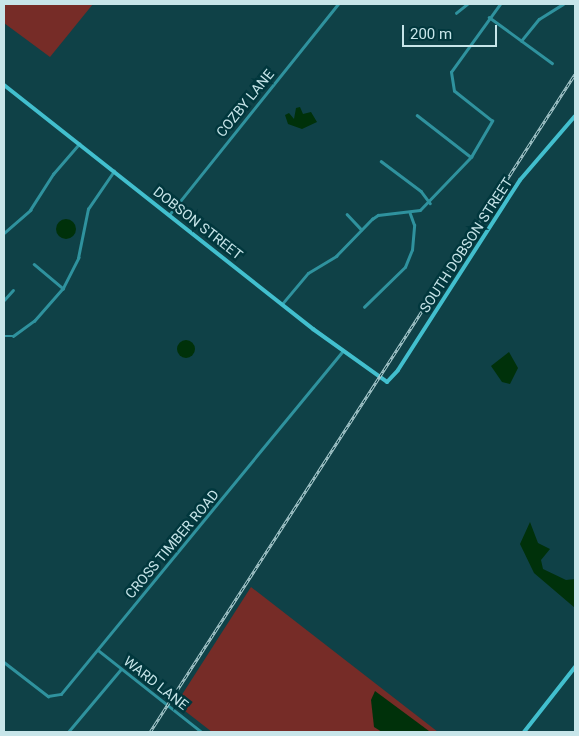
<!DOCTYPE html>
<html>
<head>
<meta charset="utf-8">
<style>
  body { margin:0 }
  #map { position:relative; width:579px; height:736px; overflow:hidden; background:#0f4147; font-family:Roboto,sans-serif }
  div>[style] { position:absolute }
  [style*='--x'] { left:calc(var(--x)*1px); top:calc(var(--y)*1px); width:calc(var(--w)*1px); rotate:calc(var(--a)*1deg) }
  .green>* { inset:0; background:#762c27 }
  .water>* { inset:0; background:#00310a }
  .round { border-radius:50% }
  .street>* { height:2.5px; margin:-1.25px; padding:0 1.25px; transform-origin:1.25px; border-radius:1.25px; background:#2f929e }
  .secondary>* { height:4px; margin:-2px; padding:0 2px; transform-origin:2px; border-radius:2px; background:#42bfce }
  .rail>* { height:3px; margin-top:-1.5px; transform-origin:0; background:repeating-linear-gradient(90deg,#01373d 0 4px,#accdd1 0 8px); box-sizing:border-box; border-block:1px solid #accdd1 }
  span { translate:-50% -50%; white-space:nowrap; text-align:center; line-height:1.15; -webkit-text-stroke:5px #01373d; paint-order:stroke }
  .street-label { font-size:14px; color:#c7e5e9 }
  .frame { position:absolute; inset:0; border:5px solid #c7e5e9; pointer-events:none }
  .scale { position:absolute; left:402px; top:25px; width:95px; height:22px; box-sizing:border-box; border:2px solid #c7e5e9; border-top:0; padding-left:6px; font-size:15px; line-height:18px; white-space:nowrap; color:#c7e5e9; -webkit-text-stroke:4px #01373d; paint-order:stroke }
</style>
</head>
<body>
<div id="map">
  <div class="green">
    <div style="clip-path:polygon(4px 4px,93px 4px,50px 57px,4px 23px)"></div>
    <div style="clip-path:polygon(251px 587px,438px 732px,212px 732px,176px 704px)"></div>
  </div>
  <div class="water">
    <div style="clip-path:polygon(300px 107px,303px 114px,311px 112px,317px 122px,302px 129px,288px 124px,285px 115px,289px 113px,294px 119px,296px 108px)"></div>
    <div class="round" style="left:56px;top:219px;width:20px;height:20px"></div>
    <div class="round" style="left:177px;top:340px;width:18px;height:18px"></div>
    <div style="clip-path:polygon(509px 352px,518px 368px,510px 384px,502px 382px,491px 366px)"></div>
    <div style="clip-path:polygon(530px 522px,538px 543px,550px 549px,541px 560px,543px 569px,566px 580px,575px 579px,575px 608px,534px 573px,520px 544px)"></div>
    <div style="clip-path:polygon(375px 691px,429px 731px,429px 732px,382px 732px,374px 727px,371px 700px)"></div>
  </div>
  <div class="street">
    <div style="--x:456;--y:13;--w:14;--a:-39"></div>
    <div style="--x:489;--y:17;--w:78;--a:36.1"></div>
    <div style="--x:521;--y:41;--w:28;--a:-51"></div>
    <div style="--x:539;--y:19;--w:28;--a:-32"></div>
    <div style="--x:417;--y:115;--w:68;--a:37.9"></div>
    <div style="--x:381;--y:161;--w:50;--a:36.9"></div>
    <div style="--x:421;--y:191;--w:15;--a:53"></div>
    <div style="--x:347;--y:214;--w:21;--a:47"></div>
    <div style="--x:169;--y:215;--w:270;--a:-51.3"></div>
    <div style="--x:4;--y:233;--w:35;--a:-41"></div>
    <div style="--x:30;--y:210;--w:43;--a:-57.4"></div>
    <div style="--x:53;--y:174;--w:40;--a:-49"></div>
    <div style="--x:34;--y:264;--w:38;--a:40"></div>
    <div style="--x:4;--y:300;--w:13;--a:-48"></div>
    <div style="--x:282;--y:304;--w:40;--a:-50"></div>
    <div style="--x:308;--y:273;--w:33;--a:-31"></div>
    <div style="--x:336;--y:256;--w:52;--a:-45.8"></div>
    <div style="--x:372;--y:219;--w:7;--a:-34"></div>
    <div style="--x:378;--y:215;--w:42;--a:-6.8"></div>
    <div style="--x:420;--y:210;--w:74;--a:-46.1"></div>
    <div style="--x:471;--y:157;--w:42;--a:-59.7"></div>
    <div style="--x:492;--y:121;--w:48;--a:-141.7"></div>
    <div style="--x:454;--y:91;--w:19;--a:-99"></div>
    <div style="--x:451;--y:72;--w:84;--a:-54.2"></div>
    <div style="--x:364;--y:307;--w:57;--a:-44.3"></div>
    <div style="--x:405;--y:267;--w:18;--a:-68"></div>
    <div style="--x:412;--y:250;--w:25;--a:-85"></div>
    <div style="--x:414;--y:225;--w:12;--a:-110"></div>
    <div style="--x:4;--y:336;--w:9;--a:0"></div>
    <div style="--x:13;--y:336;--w:26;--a:-36"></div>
    <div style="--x:34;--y:321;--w:44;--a:-48.7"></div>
    <div style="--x:63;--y:288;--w:34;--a:-63"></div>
    <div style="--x:78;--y:258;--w:50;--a:-78.5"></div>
    <div style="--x:88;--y:209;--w:46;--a:-55.6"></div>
    <div style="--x:98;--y:650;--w:132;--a:38.3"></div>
    <div style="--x:4;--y:662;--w:56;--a:37.7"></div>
    <div style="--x:48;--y:696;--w:13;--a:-9"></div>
    <div style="--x:61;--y:694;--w:444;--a:-50.6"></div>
    <div style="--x:68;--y:732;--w:82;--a:-49.9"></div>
  </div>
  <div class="secondary">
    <div style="--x:4;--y:85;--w:394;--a:38.3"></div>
    <div style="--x:313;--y:329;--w:91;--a:35.6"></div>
    <div style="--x:387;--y:382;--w:16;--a:-47"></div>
    <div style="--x:398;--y:370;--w:226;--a:-57.3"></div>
    <div style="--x:520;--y:180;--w:84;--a:-49.3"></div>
    <div style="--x:524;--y:732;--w:83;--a:-51.9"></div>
  </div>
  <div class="rail">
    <div style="--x:150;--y:732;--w:783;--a:-57.14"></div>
  </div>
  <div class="street-label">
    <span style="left:245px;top:103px;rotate:-51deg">COZBY LANE</span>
    <span style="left:198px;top:223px;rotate:38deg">DOBSON STREET</span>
    <span style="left:466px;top:245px;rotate:-57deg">SOUTH DOBSON STREET</span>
    <span style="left:172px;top:544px;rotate:-50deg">CROSS TIMBER ROAD</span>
    <span style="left:156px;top:683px;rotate:38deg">WARD LANE</span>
  </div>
  <div class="frame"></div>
  <div class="scale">200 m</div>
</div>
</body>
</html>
